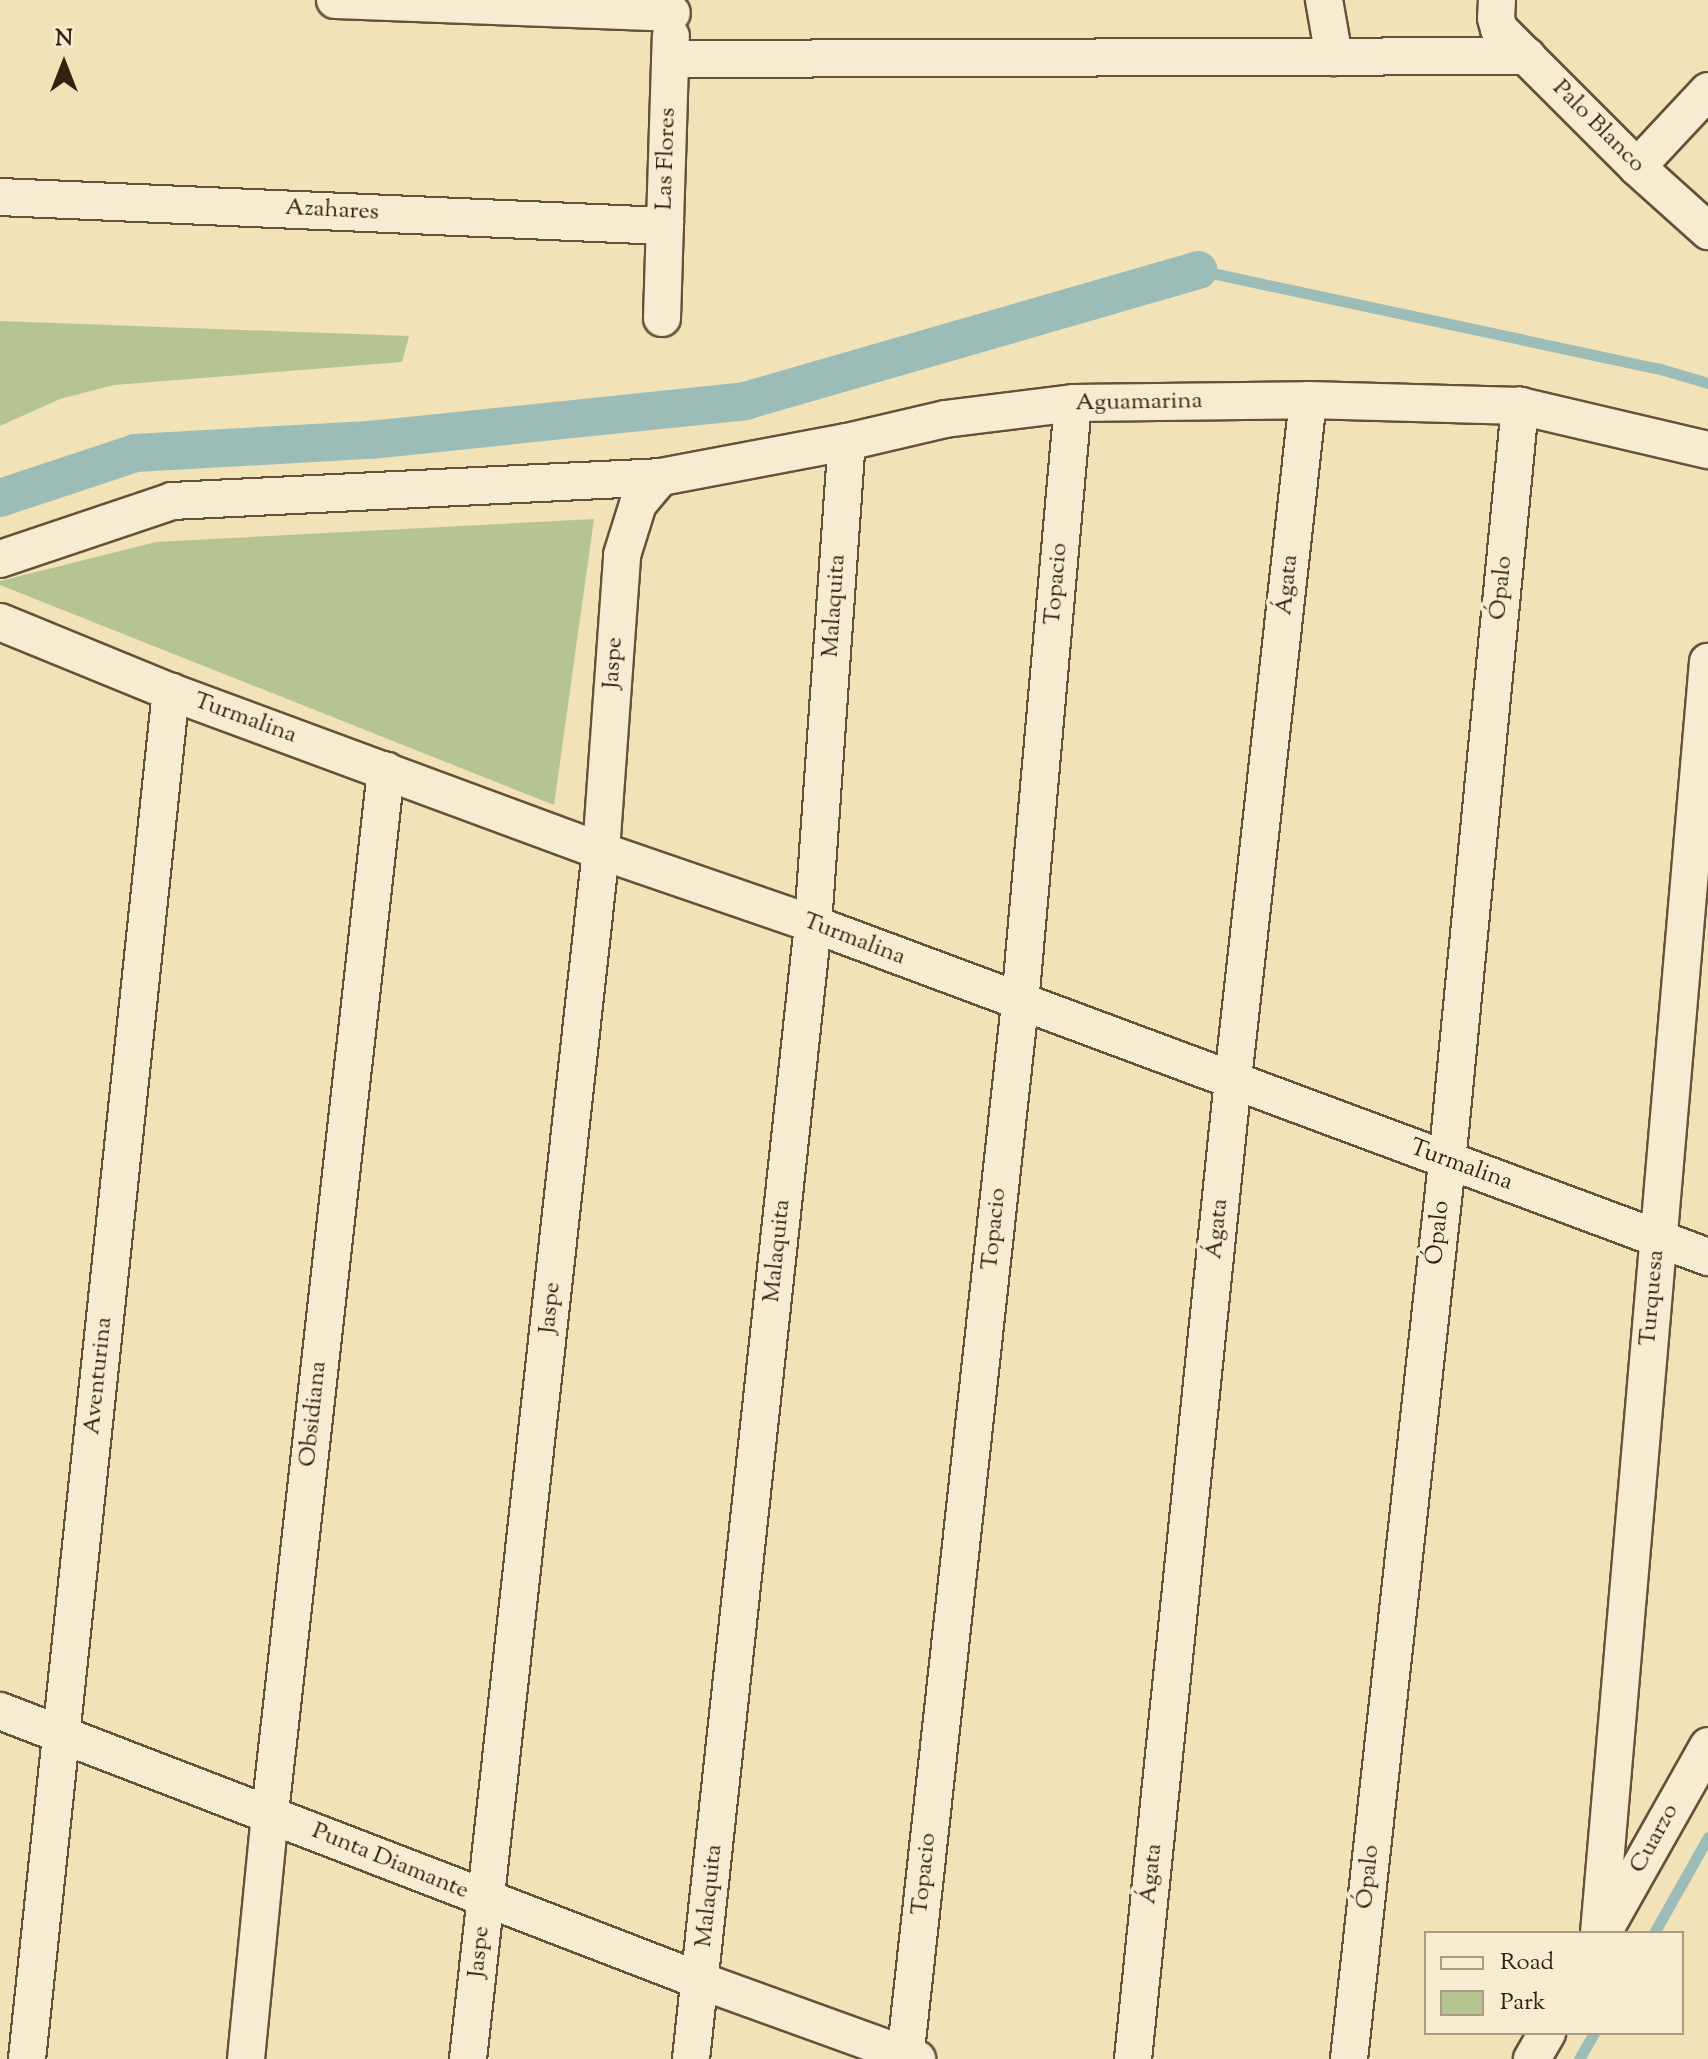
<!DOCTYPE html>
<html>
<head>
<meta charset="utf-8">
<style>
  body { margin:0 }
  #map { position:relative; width:1708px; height:2059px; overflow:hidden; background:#f1e2b8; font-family:"Sorts Mill Goudy",serif }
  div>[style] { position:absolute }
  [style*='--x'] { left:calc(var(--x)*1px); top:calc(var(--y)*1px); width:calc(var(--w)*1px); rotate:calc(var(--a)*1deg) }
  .green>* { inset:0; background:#b6c492 }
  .stream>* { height:11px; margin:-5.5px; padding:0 5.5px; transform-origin:5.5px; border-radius:5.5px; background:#9cbcb7 }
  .canal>* { height:38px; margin:-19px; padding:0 19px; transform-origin:19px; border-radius:19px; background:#9cbcb7 }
  .roads { filter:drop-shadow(2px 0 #66513a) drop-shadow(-2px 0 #66513a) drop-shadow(0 2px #66513a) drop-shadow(0 -2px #66513a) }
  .street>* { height:36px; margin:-18px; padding:0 18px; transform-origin:18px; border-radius:18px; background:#f6ecd1 }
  span { translate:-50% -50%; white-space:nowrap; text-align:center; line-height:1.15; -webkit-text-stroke:8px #f6ecd1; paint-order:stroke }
  .street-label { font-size:24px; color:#382110 }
  .legend { position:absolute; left:1424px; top:1931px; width:260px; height:104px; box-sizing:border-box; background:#f6ecd1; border:2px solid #aa9b84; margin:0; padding:10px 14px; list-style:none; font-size:24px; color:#382110 }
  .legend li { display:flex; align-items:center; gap:16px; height:40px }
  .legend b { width:40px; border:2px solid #aa9b84 }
  .north { position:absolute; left:24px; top:24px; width:80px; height:80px; -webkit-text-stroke:6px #f6ecd1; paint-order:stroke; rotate:0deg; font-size:22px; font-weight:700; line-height:32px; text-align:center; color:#382110 }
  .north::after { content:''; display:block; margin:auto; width:28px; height:36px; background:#382110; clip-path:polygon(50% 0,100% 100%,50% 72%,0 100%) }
</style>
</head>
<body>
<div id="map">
  <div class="green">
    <div style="clip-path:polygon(0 321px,409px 336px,402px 362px,114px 385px,60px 399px,0 426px)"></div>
    <div style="clip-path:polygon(594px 519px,554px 805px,0 585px,0 581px,156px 542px)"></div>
  </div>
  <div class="stream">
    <div style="--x:1198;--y:270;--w:469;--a:12.1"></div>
    <div style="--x:1657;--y:368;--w:53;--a:16.4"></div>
    <div style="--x:1654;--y:1933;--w:110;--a:-60.6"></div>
    <div style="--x:1579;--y:2059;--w:30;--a:-60"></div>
  </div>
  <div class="canal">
    <div style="--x:0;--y:498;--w:142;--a:-18.4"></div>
    <div style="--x:135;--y:453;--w:235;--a:-3.2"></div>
    <div style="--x:370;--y:440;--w:377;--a:-5.9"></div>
    <div style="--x:745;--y:401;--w:472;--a:-16.1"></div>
  </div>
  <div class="roads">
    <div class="street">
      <div style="--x:335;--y:0;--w:337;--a:2.2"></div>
      <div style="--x:1324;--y:0;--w:58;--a:80"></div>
      <div style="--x:1497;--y:0;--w:18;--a:93"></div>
      <div style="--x:1496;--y:18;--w:11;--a:75"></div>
      <div style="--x:1499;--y:29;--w:195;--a:45"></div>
      <div style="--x:1637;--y:167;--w:96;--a:42"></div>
      <div style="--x:670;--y:59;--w:857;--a:-0.2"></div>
      <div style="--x:1637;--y:167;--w:104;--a:-46.9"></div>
      <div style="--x:0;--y:197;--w:666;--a:2.5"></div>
      <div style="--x:662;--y:318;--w:282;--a:-88.2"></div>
      <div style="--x:0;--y:559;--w:182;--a:-18.6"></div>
      <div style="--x:172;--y:501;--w:490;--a:-2.8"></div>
      <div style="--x:0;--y:622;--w:185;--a:22.3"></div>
      <div style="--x:171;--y:692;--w:458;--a:20.3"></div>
      <div style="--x:601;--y:851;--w:224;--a:19"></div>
      <div style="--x:813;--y:924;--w:955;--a:20.41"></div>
      <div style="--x:0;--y:1711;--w:751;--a:21.06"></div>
      <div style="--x:701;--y:1981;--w:230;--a:19.9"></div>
      <div style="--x:1605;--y:1929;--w:210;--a:-60.6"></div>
      <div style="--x:1599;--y:1933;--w:1276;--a:-85.1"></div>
      <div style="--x:27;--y:2059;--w:1375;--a:-83.99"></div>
      <div style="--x:246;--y:2059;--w:247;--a:-84.4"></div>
      <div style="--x:270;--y:1813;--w:1049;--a:-83.65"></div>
      <div style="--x:468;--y:2059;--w:1215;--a:-83.72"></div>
      <div style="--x:601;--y:851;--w:297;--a:-85.9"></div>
      <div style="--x:622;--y:555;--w:53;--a:-72.6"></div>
      <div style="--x:638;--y:504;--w:35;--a:-50"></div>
      <div style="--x:661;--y:477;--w:189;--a:-10.7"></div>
      <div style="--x:847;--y:442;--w:101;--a:-13.2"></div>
      <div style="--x:945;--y:419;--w:129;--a:-7.1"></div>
      <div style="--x:1073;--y:403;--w:235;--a:-0.7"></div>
      <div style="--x:1308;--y:400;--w:212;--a:1.6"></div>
      <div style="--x:1520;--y:406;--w:193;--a:13.2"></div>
      <div style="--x:691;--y:2059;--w:1142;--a:-83.86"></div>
      <div style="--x:813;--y:924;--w:483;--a:-86"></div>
      <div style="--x:905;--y:2059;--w:1062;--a:-83.78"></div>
      <div style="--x:1020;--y:1003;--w:602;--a:-84.95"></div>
      <div style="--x:1133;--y:2059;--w:985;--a:-84.17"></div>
      <div style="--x:1233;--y:1079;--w:683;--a:-83.7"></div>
      <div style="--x:1349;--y:2059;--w:902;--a:-83.76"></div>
      <div style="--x:1447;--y:1162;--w:760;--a:-84.48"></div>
      <div style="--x:1532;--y:2059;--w:30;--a:-60"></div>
    </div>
  </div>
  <div class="street-label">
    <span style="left:1598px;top:127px;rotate:45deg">Palo Blanco</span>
    <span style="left:667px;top:159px;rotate:-88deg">Las Flores</span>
    <span style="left:332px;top:211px;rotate:3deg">Azahares</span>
    <span style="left:1139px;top:403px;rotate:-1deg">Aguamarina</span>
    <span style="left:1057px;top:584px;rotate:-85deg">Topacio</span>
    <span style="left:1288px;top:585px;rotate:-84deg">Ágata</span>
    <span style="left:1502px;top:588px;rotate:-84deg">Ópalo</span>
    <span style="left:835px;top:606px;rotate:-86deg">Malaquita</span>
    <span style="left:614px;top:663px;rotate:-86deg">Jaspe</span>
    <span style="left:245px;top:719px;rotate:20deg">Turmalina</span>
    <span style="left:854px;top:940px;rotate:21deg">Turmalina</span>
    <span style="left:1461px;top:1166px;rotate:20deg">Turmalina</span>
    <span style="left:995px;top:1229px;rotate:-84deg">Topacio</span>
    <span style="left:1218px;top:1229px;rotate:-84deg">Ágata</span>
    <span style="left:1439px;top:1233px;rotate:-84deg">Ópalo</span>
    <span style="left:778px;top:1251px;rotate:-84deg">Malaquita</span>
    <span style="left:1653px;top:1298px;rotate:-85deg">Turquesa</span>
    <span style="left:551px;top:1308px;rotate:-84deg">Jaspe</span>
    <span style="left:99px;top:1376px;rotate:-84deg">Aventurina</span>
    <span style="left:314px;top:1414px;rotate:-84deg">Obsidiana</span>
    <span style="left:1655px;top:1839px;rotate:-61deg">Cuarzo</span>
    <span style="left:390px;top:1862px;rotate:22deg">Punta Diamante</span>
    <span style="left:925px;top:1874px;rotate:-84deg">Topacio</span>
    <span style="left:1152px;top:1874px;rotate:-84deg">Ágata</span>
    <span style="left:1369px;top:1877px;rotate:-84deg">Ópalo</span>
    <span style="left:710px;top:1896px;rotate:-84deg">Malaquita</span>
    <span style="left:480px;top:1952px;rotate:-84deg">Jaspe</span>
  </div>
  <ul class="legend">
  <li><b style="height:10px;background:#f6ecd1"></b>Road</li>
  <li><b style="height:22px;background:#b6c492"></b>Park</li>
  </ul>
  <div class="north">N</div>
</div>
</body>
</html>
